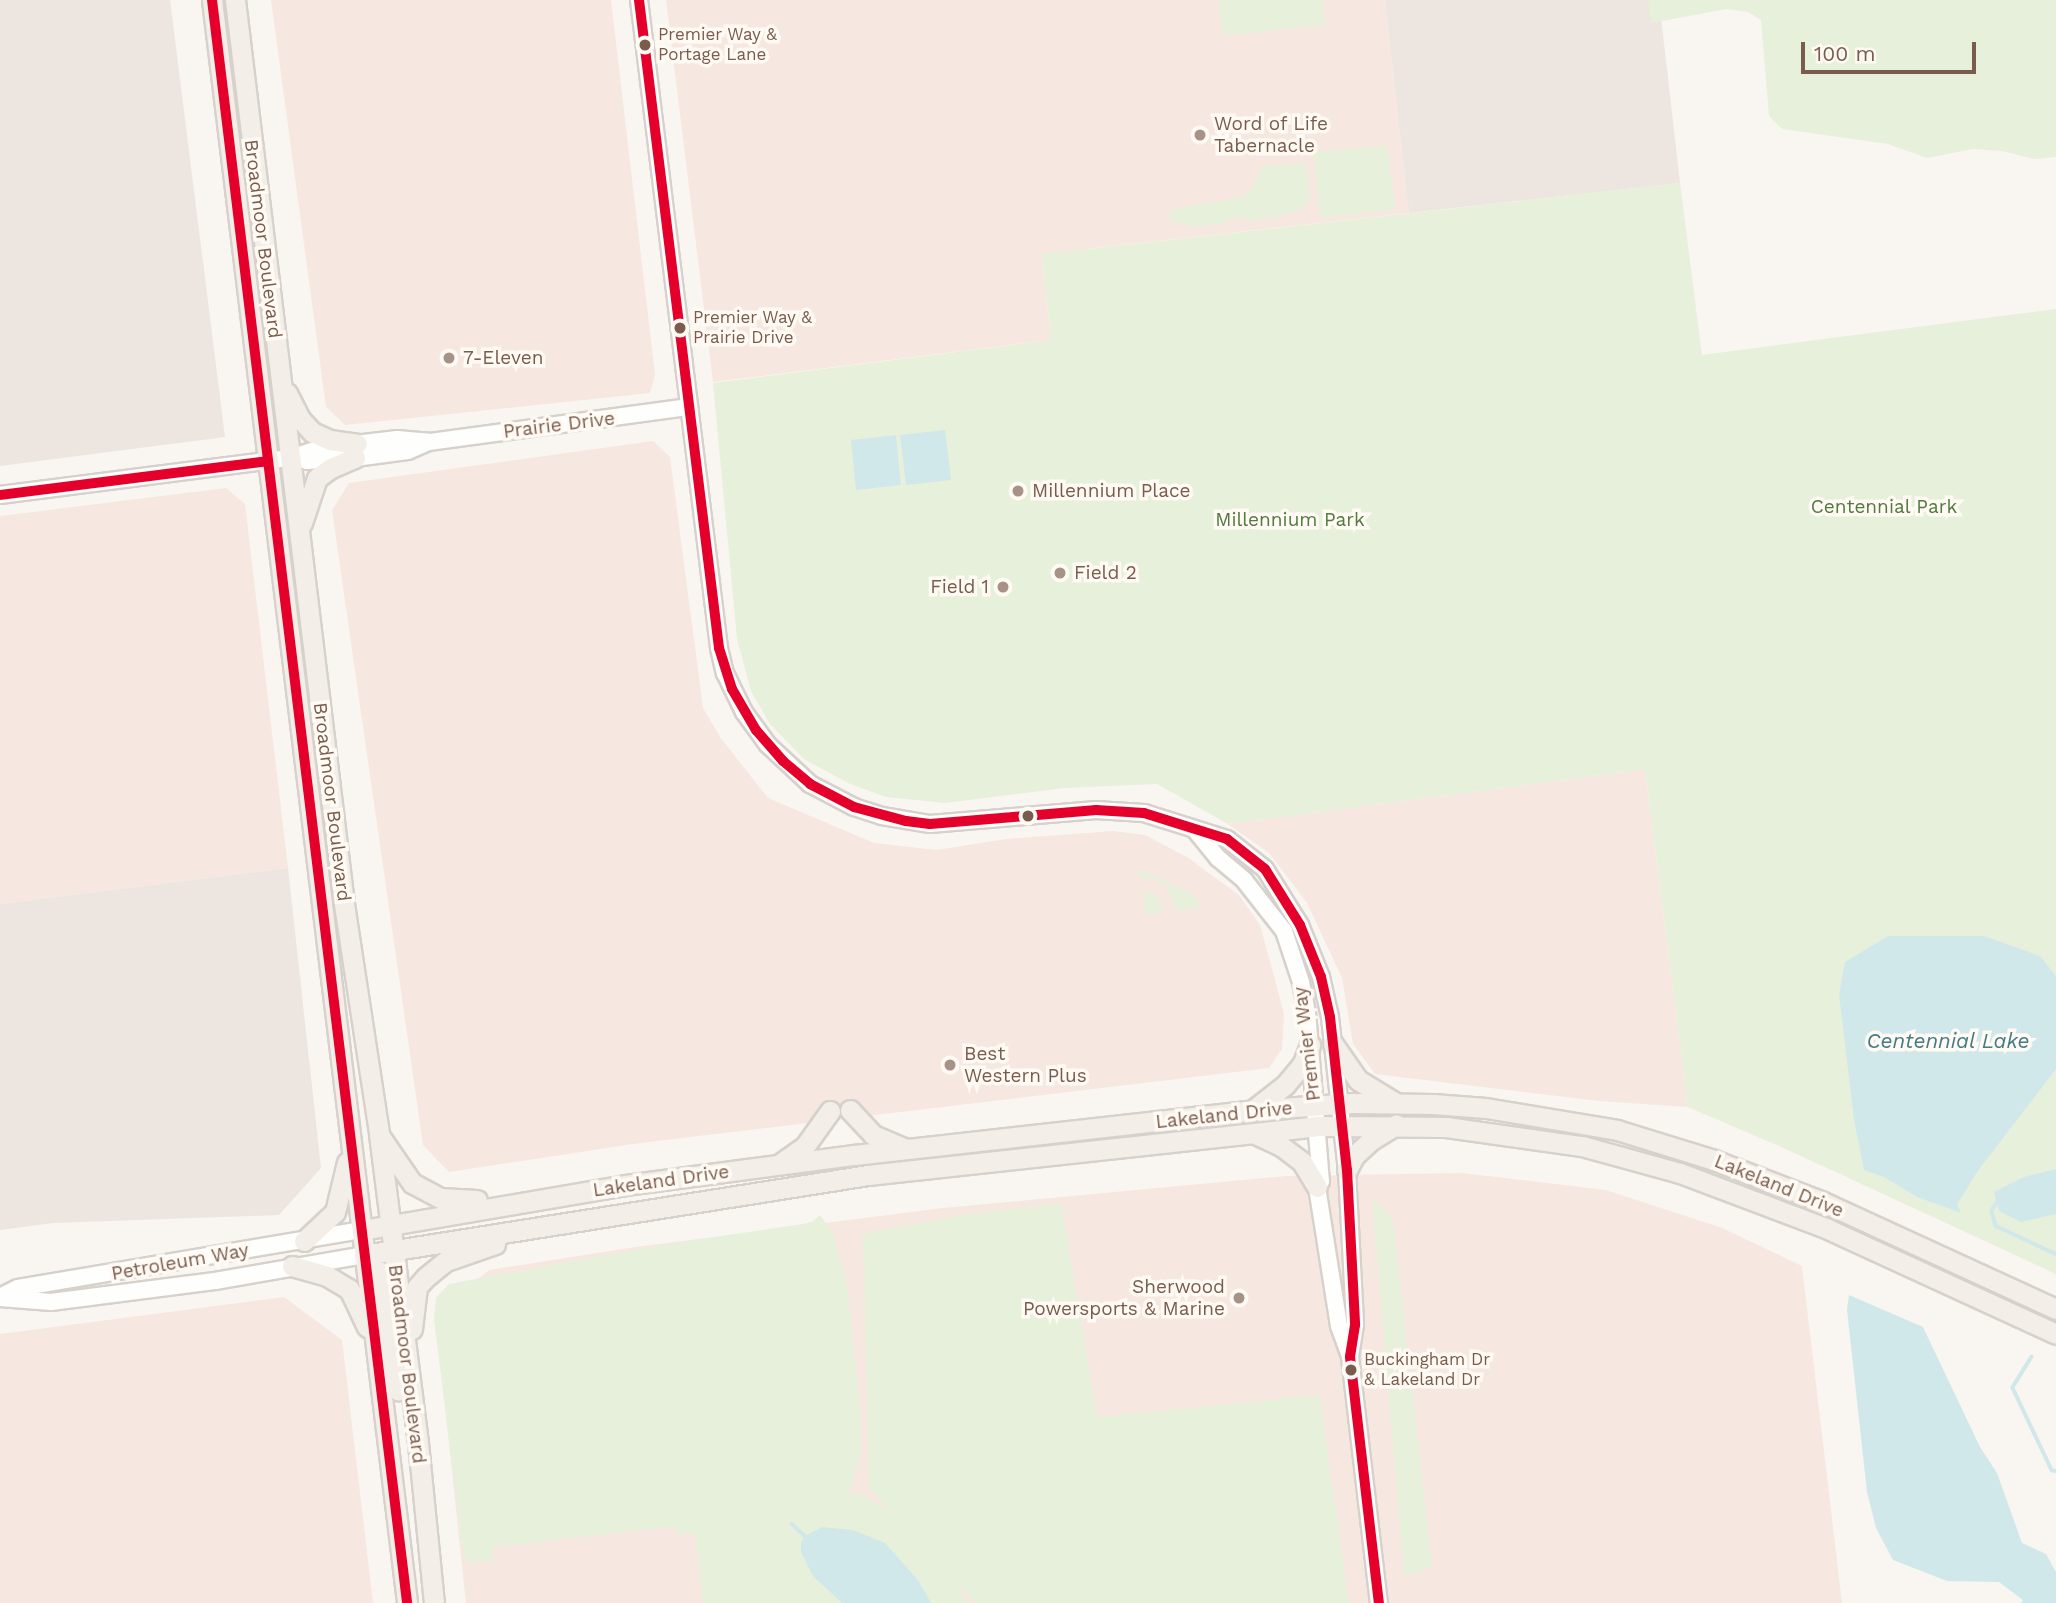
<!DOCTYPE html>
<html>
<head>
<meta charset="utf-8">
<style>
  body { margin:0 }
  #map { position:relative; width:2056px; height:1603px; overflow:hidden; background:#f9f5f0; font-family:"Work Sans",sans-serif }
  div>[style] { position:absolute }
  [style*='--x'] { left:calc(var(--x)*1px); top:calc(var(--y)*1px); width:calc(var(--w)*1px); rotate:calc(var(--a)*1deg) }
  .commercial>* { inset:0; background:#f6e8e1 }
  .industrial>* { inset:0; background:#ede5e0 }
  .green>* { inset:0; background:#e7f0db }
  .water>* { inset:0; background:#d0e8ea }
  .stream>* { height:3.5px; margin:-1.75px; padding:0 1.75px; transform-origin:1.75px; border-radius:1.75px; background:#d0e8ea }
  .roads { filter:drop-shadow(2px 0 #d7d1cb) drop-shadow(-2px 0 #d7d1cb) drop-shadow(0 2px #d7d1cb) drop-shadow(0 -2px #d7d1cb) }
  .minor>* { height:16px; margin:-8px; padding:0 8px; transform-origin:8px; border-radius:8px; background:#fefefd }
  .major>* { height:19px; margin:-9.5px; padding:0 9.5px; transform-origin:9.5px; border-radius:9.5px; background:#f3eee8 }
  .bus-1>* { height:10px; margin:-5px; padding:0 5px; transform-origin:5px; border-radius:5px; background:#e4002b }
  .dots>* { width:19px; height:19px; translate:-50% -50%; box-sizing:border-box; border:4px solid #fffaf3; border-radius:50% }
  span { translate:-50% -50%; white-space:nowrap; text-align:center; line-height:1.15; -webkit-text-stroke:7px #fffaf3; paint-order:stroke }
  .bus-label { font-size:17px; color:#7a5c4d }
  .left { translate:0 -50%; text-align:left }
  .poi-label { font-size:19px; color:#7a5c4d }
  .right { translate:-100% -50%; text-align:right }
  .street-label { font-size:19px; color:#7a5c4d }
  .park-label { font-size:19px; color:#537a41 }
  .water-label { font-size:21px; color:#437c86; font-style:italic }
  .scale { position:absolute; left:1801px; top:42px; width:175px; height:32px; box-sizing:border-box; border:4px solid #7a5c4d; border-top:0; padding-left:9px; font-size:21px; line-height:24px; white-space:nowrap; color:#7a5c4d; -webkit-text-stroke:5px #fffaf3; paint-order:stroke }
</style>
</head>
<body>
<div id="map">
  <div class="commercial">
    <div style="clip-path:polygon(271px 0,611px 0,655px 375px,650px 393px,345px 425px,326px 407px)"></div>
    <div style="clip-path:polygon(666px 0,1385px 0,1409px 213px,1042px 254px,1051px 340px,713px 382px)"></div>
    <div style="clip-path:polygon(653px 441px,670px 457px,703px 708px,720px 737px,768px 798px,874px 843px,937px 850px,1006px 839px,1113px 831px,1145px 835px,1187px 857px,1239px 895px,1260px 925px,1284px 1013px,1282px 1049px,1269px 1068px,640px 1143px,449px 1172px,423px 1145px,332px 510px,349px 483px)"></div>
    <div style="clip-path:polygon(226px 488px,245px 504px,288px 868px,0 904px,0 516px)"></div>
    <div style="clip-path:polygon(1645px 769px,1688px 1107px,1599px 1101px,1375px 1074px,1353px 1044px,1342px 978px,1307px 903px,1269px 853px,1228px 824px)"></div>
    <div style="clip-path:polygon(1462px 1173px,1606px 1190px,1722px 1228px,1802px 1266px,1842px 1603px,466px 1603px,443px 1387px,461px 1293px,489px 1270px,635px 1247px,943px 1208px,1286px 1176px)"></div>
    <div style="clip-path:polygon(284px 1297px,342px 1340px,373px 1603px,0 1603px,0 1334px)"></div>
  </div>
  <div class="industrial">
    <div style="clip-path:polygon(0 0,170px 0,225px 437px,0 466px)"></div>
    <div style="clip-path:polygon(1385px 0,1659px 0,1680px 183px,1409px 213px)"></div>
    <div style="clip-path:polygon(288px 868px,321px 1168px,279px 1215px,53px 1223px,0 1230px,0 904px)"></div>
  </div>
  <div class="green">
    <div style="clip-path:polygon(1218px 0,1322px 0,1325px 24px,1223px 36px)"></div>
    <div style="clip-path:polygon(1648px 0,2056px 0,2056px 157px,2034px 159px,2002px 151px,1973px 149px,1927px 158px,1888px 144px,1782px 129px,1769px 116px,1761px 20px,1748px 12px,1727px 9px,1651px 23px)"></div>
    <div style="clip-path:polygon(1387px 145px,1395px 209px,1321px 218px,1313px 153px)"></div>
    <div style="clip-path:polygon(1305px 162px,1310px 199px,1300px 211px,1284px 213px,1284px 216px,1247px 221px,1246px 217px,1228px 219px,1226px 223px,1190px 227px,1183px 222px,1171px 223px,1169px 210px,1242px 197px,1254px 185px,1262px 167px)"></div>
    <div style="clip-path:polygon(1680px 183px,1702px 355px,2056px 309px,2056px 1274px,1788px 1150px,1688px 1107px,1645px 769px,1228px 824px,1157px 784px,1064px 788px,945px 803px,886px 797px,848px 783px,804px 759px,770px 724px,751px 691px,737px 639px,713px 383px,1051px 340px,1042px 254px)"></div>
    <div style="clip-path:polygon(1139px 869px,1187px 891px,1199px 901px,1199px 907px,1177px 911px,1166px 886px,1153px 879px,1140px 878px)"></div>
    <div style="clip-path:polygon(1142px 891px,1150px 892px,1158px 897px,1163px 909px,1160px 914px,1145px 915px,1143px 903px,1147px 902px)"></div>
    <div style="clip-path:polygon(1372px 1196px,1393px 1221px,1432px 1567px,1404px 1577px)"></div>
    <div style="clip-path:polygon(1061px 1203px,1097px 1417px,1319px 1395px,1349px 1603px,976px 1603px,955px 1580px,968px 1603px,703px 1603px,695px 1533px,677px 1535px,675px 1526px,492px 1547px,492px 1561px,467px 1562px,462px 1545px,434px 1319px,436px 1298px,449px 1284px,668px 1244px,803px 1224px,812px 1222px,820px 1215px,833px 1234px,848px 1290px,861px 1425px,861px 1449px,850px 1494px,860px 1494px,891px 1512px,869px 1487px,863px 1234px,956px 1216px)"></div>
  </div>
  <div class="water">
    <div style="clip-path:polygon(945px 430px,951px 480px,906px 485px,900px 435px)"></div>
    <div style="clip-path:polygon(896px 435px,901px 485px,856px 490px,851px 440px)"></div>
    <div style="clip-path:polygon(1888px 936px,1984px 936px,2040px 956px,2056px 976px,2056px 1069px,1977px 1172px,1957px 1205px,1961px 1213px,1917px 1197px,1884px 1177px,1864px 1170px,1854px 1120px,1839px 994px,1845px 962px)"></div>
    <div style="clip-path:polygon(2056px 1169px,2056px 1214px,2021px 1222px,1999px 1211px,1994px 1192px,2024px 1177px)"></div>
    <div style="clip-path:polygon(1849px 1295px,1923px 1327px,1980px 1447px,1997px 1473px,2022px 1543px,2046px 1554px,2056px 1572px,2056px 1603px,2021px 1603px,2023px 1600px,1999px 1582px,1947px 1581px,1893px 1560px,1876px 1528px,1867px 1492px,1847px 1310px)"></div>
    <div style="clip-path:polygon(822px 1527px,853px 1530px,885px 1543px,918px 1580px,931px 1603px,842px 1603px,813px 1576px,801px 1552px,801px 1542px,805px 1536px)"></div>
  </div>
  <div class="stream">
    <div style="--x:1997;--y:1203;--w:9;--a:122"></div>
    <div style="--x:1992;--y:1211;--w:16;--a:75"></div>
    <div style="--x:1996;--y:1226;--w:66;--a:25"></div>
    <div style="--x:2032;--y:1357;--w:36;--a:122"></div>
    <div style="--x:2013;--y:1388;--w:91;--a:64.6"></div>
    <div style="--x:2052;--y:1470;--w:4;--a:14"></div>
    <div style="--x:792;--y:1524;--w:18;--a:43"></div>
  </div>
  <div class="roads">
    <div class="minor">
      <div style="--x:639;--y:0;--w:653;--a:82.96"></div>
      <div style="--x:719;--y:648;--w:26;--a:77"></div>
      <div style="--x:725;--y:673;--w:43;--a:64"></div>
      <div style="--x:744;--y:712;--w:39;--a:54"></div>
      <div style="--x:767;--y:744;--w:59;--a:42.9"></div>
      <div style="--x:810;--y:784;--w:50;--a:27.6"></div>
      <div style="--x:854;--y:807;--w:29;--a:18"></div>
      <div style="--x:882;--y:816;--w:49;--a:9.5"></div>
      <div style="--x:930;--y:824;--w:167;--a:-4.8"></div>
      <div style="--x:1096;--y:810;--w:48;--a:3.6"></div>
      <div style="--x:1144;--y:813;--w:87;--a:17.4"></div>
      <div style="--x:1227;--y:839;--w:48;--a:38.3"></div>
      <div style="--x:1265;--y:869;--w:66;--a:58"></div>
      <div style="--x:1300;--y:925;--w:56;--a:68"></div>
      <div style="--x:1321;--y:977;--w:41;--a:77.3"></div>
      <div style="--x:1330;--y:1017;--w:154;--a:83.7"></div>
      <div style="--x:1347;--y:1170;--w:155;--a:87"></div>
      <div style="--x:1355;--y:1325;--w:32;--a:99"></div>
      <div style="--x:298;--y:457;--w:10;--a:24"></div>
      <div style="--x:307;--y:461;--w:48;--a:-3.6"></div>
      <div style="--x:355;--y:458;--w:53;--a:-7.5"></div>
      <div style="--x:408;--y:451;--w:20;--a:-24"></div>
      <div style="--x:0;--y:495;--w:292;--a:-7.3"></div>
      <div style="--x:290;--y:458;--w:32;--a:-18"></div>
      <div style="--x:320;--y:448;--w:78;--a:-6.7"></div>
      <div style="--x:397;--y:439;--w:32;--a:5"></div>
      <div style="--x:429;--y:442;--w:262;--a:-7.7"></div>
      <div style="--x:1196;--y:831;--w:35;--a:51"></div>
      <div style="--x:1218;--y:858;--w:34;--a:40"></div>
      <div style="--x:1244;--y:880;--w:65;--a:51.9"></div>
      <div style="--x:1284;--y:931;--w:54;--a:71.6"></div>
      <div style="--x:1301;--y:982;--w:31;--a:79"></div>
      <div style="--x:1307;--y:1012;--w:170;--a:85.3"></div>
      <div style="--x:1321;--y:1181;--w:7;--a:124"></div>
      <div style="--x:1317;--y:1187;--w:141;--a:81"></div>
      <div style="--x:1339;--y:1326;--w:33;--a:70"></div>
      <div style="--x:1350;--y:1357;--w:248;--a:83.3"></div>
      <div style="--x:0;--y:1297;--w:20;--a:-27"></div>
      <div style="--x:18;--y:1288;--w:349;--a:-9.6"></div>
      <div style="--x:0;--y:1298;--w:51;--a:4.5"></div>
      <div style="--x:51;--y:1302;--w:165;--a:-7.3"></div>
      <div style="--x:215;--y:1281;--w:151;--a:-9.9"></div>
    </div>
    <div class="major">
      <div style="--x:212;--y:0;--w:1615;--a:83.06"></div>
      <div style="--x:235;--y:0;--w:911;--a:83.12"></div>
      <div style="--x:344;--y:904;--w:233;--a:81.3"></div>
      <div style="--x:379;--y:1134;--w:311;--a:82.8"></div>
      <div style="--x:418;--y:1443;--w:161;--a:84.3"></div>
      <div style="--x:287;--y:393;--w:30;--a:63"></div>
      <div style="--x:301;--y:420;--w:16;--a:47"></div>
      <div style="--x:312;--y:432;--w:20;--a:24"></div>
      <div style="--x:330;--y:440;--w:27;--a:8"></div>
      <div style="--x:302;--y:523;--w:47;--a:-71.6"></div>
      <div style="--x:317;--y:478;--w:17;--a:-36"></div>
      <div style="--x:331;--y:468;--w:26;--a:-23"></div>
      <div style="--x:1333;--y:1044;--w:44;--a:55.2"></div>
      <div style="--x:1358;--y:1080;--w:44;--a:31.2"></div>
      <div style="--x:850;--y:1110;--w:34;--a:47"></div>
      <div style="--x:873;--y:1135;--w:34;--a:23"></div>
      <div style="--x:1253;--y:1110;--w:41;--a:-38"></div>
      <div style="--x:1285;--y:1085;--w:26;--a:-50"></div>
      <div style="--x:1302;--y:1065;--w:22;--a:-68"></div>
      <div style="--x:1255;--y:1134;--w:29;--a:25"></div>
      <div style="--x:1281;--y:1146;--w:26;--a:37"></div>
      <div style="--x:1302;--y:1162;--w:29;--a:59"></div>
      <div style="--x:381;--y:1138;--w:55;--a:55.4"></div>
      <div style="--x:412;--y:1183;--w:32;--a:28"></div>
      <div style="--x:440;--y:1198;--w:37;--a:3"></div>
      <div style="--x:781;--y:1163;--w:29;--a:-35"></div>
      <div style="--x:805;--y:1146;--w:43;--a:-54.5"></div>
      <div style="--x:1347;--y:1170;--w:16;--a:-63"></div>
      <div style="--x:1354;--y:1156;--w:22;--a:-43"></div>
      <div style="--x:1370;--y:1141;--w:31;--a:-32"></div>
      <div style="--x:362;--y:1230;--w:267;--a:-9.7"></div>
      <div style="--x:625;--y:1185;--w:231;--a:-7.5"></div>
      <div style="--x:854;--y:1155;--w:402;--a:-6.4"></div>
      <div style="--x:1253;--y:1110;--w:100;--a:-4"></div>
      <div style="--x:1353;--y:1103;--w:80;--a:0.7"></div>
      <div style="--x:1433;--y:1104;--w:53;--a:4.3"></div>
      <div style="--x:1486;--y:1108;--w:133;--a:9.5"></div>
      <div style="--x:1617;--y:1130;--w:102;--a:17.2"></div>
      <div style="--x:1714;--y:1160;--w:115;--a:21"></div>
      <div style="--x:1821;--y:1201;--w:259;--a:24.7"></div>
      <div style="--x:304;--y:1241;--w:42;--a:-43.1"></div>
      <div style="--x:335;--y:1212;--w:51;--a:-76.5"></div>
      <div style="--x:364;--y:1255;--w:510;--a:-9.02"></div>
      <div style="--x:868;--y:1175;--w:451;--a:-6.2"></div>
      <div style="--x:1316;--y:1126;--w:130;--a:0.4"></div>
      <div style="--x:1446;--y:1127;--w:137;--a:8"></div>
      <div style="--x:1582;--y:1146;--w:102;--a:15.4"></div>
      <div style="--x:1680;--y:1173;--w:158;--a:20.7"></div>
      <div style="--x:1828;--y:1229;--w:251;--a:24.7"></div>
      <div style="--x:292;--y:1266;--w:36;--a:16"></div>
      <div style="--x:327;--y:1276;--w:26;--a:31"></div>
      <div style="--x:349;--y:1289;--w:42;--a:64.7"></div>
      <div style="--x:379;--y:1271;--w:121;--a:80.9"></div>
      <div style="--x:412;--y:1329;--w:42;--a:-83.2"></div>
      <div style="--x:417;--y:1287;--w:13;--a:-48"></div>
      <div style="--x:426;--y:1277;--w:26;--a:-39"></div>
      <div style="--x:446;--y:1261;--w:52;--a:-19.1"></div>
    </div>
  </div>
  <div class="bus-1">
    <div style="--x:212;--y:0;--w:1615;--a:83.06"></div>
    <div style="--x:639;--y:0;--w:653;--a:82.96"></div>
    <div style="--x:719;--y:648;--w:43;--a:72.4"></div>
    <div style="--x:732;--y:689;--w:48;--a:59.7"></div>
    <div style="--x:756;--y:730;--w:41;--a:48.9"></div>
    <div style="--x:783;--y:761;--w:35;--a:40"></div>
    <div style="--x:810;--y:784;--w:50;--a:27.6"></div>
    <div style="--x:854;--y:807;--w:54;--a:15.1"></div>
    <div style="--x:906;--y:821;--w:24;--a:7"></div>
    <div style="--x:930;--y:824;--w:167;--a:-4.8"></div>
    <div style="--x:1096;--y:810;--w:48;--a:3.6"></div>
    <div style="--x:1144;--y:813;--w:87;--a:17.4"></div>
    <div style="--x:1227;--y:839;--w:48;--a:38.3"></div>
    <div style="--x:1265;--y:869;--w:66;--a:58"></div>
    <div style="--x:1300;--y:925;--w:56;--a:68"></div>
    <div style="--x:1321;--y:977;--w:41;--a:77.3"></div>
    <div style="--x:1330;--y:1017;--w:154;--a:83.7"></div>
    <div style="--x:1347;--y:1170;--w:155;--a:87"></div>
    <div style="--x:1355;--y:1325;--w:32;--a:99"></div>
    <div style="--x:1350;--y:1357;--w:248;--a:83.3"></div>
    <div style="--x:0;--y:495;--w:270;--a:-7.2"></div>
  </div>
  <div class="dots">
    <div style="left:645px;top:45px;background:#7a5c4d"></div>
    <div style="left:1200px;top:135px;background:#a69286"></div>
    <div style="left:680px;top:328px;background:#7a5c4d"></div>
    <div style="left:449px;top:358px;background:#a69286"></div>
    <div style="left:1018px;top:491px;background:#a69286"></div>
    <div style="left:1060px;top:573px;background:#a69286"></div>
    <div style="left:1003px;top:587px;background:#a69286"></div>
    <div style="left:1028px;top:816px;background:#7a5c4d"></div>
    <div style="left:950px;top:1065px;background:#a69286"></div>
    <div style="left:1239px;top:1298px;background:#a69286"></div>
    <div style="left:1351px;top:1370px;background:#7a5c4d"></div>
  </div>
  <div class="bus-label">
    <span class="left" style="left:658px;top:45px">Premier Way &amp;<br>Portage Lane</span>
    <span class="left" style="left:693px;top:328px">Premier Way &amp;<br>Prairie Drive</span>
    <span class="left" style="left:1364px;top:1370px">Buckingham Dr<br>&amp; Lakeland Dr</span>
  </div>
  <div class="poi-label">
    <span class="left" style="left:1214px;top:135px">Word of Life<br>Tabernacle</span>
    <span class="left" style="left:463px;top:358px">7-Eleven</span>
    <span class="left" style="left:1032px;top:491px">Millennium Place</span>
    <span class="left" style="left:1074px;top:573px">Field 2</span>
    <span class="right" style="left:989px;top:587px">Field 1</span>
    <span class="left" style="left:964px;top:1065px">Best<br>Western Plus</span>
    <span class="right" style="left:1225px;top:1298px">Sherwood<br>Powersports &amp; Marine</span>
  </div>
  <div class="street-label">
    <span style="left:263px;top:239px;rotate:83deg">Broadmoor Boulevard</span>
    <span style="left:559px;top:425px;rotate:-7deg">Prairie Drive</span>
    <span style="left:332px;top:802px;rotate:83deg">Broadmoor Boulevard</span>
    <span style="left:1307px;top:1044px;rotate:-97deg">Premier Way</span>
    <span style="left:1224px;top:1115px;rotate:-6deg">Lakeland Drive</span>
    <span style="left:661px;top:1181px;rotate:-8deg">Lakeland Drive</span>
    <span style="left:1779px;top:1186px;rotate:22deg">Lakeland Drive</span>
    <span style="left:180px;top:1262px;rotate:-10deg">Petroleum Way</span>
    <span style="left:407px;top:1364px;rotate:83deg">Broadmoor Boulevard</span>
  </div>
  <div class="park-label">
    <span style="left:1884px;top:507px">Centennial Park</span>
    <span style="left:1290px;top:520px">Millennium Park</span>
  </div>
  <div class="water-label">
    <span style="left:1948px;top:1041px">Centennial Lake</span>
  </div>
  <div class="scale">100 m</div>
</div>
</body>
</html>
